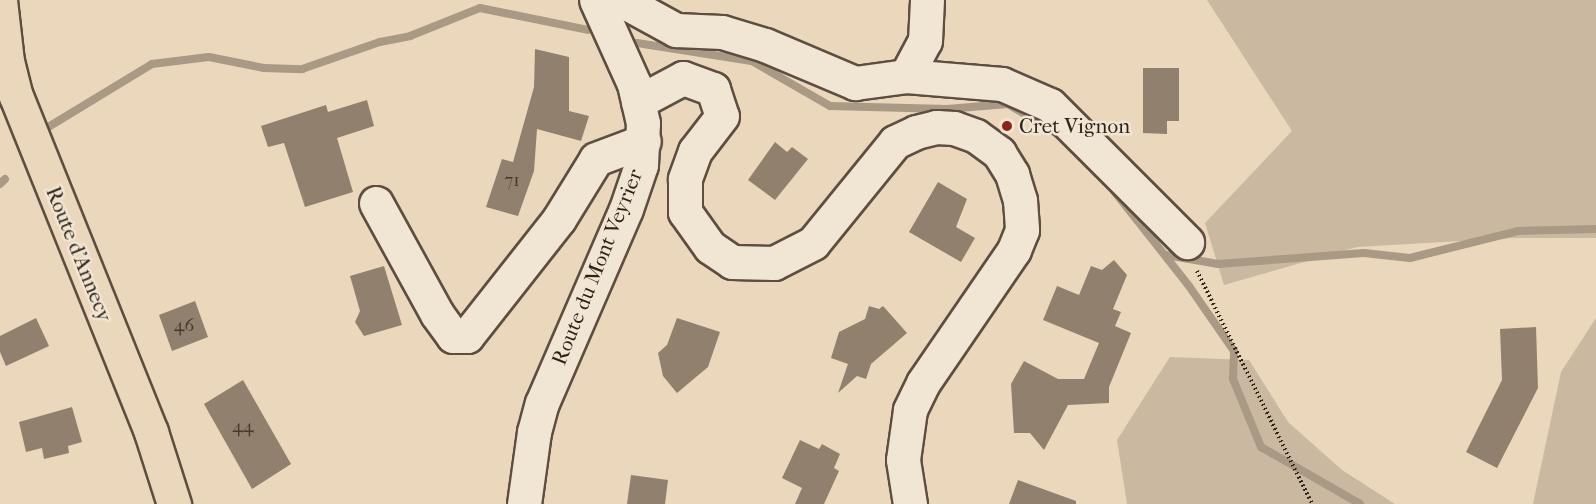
<!DOCTYPE html>
<html>
<head>
<meta charset="utf-8">
<style>
  body { margin:0 }
  #map { position:relative; width:1596px; height:504px; overflow:hidden; background:#ead7bc; font-family:"IM FELL French Canon",serif }
  div>[style] { position:absolute }
  [style*='--x'] { left:calc(var(--x)*1px); top:calc(var(--y)*1px); width:calc(var(--w)*1px); rotate:calc(var(--a)*1deg) }
  .green>* { inset:0; background:#cab8a0 }
  .stream>* { height:8px; margin:-4px; padding:0 4px; transform-origin:4px; border-radius:4px; background:#aa9984 }
  .building>* { inset:0; background:#90806d }
  .path>* { height:4px; margin-top:-2px; transform-origin:0; background:repeating-linear-gradient(90deg,#2e2117 0 1.5px,transparent 0 4.5px) }
  .roads { filter:drop-shadow(2px 0 #5d4e40) drop-shadow(-2px 0 #5d4e40) drop-shadow(0 2px #5d4e40) drop-shadow(0 -2px #5d4e40) }
  .minor>* { height:33px; margin:-16.5px; padding:0 16.5px; transform-origin:16.5px; border-radius:16.5px; background:#f1e5d3 }
  .major>* { height:33px; margin:-16.5px; padding:0 16.5px; transform-origin:16.5px; border-radius:16.5px; background:#ead7bc }
  .dots>* { width:16px; height:16px; translate:-50% -50%; box-sizing:border-box; border:3px solid #f1e5d3; border-radius:50% }
  span { translate:-50% -50%; white-space:nowrap; text-align:center; line-height:1.15; -webkit-text-stroke:5px #f1e5d3; paint-order:stroke }
  .number-label { font-size:18px; color:#46392c }
  .number-label span { -webkit-text-stroke-width:0 }
  .poi-label { font-size:21px; color:#2e2117 }
  .left { translate:0 -50%; text-align:left }
  .street-label { font-size:21px; color:#2e2117 }
</style>
</head>
<body>
<div id="map">
  <div class="green">
    <div style="clip-path:polygon(1207px 0,1596px 0,1596px 238px,1513px 238px,1357px 247px,1224px 285px,1205px 223px,1292px 131px)"></div>
    <div style="clip-path:polygon(1596px 318px,1596px 504px,1533px 504px,1561px 372px)"></div>
    <div style="clip-path:polygon(1170px 357px,1249px 360px,1288px 422px,1342px 470px,1395px 504px,1127px 504px,1117px 440px)"></div>
  </div>
  <div class="stream">
    <div style="--x:637;--y:43;--w:116;--a:8.9"></div>
    <div style="--x:752;--y:61;--w:90;--a:30"></div>
    <div style="--x:830;--y:106;--w:117;--a:1.5"></div>
    <div style="--x:947;--y:109;--w:61;--a:-4.7"></div>
    <div style="--x:1008;--y:104;--w:63;--a:31.4"></div>
    <div style="--x:45;--y:129;--w:125;--a:-31.3"></div>
    <div style="--x:152;--y:64;--w:57;--a:-7"></div>
    <div style="--x:209;--y:57;--w:56;--a:11.3"></div>
    <div style="--x:264;--y:68;--w:38;--a:2"></div>
    <div style="--x:302;--y:69;--w:83;--a:-19.1"></div>
    <div style="--x:380;--y:42;--w:31;--a:-11"></div>
    <div style="--x:410;--y:36;--w:75;--a:-21.8"></div>
    <div style="--x:480;--y:8;--w:110;--a:11.5"></div>
    <div style="--x:0;--y:184;--w:7;--a:-45"></div>
    <div style="--x:1114;--y:191;--w:121;--a:51.7"></div>
    <div style="--x:1189;--y:286;--w:79;--a:55.3"></div>
    <div style="--x:1234;--y:351;--w:28;--a:92"></div>
    <div style="--x:1233;--y:379;--w:74;--a:67.6"></div>
    <div style="--x:1261;--y:447;--w:114;--a:29.9"></div>
    <div style="--x:1166;--y:255;--w:53;--a:9.8"></div>
    <div style="--x:1218;--y:264;--w:146;--a:-4.3"></div>
    <div style="--x:1364;--y:253;--w:46;--a:6.2"></div>
    <div style="--x:1410;--y:258;--w:111;--a:-14"></div>
    <div style="--x:1518;--y:231;--w:78;--a:-1.5"></div>
  </div>
  <div class="building">
    <div style="clip-path:polygon(535px 49px,569px 57px,569px 111px,589px 116px,581px 141px,537px 129px,534px 171px,518px 216px,486px 207px,502px 159px,513px 162px,534px 87px)"></div>
    <div style="clip-path:polygon(1143px 68px,1179px 68px,1179px 121px,1167px 121px,1167px 134px,1143px 133px)"></div>
    <div style="clip-path:polygon(367px 100px,374px 126px,337px 138px,353px 192px,305px 207px,284px 143px,268px 147px,261px 126px,326px 105px,328px 112px)"></div>
    <div style="clip-path:polygon(775px 142px,787px 152px,792px 147px,808px 159px,775px 200px,748px 180px)"></div>
    <div style="clip-path:polygon(938px 182px,967px 199px,956px 227px,975px 238px,961px 262px,909px 232px)"></div>
    <div style="clip-path:polygon(1114px 260px,1127px 275px,1113px 309px,1121px 312px,1115px 326px,1131px 333px,1109px 387px,1109px 403px,1068px 405px,1044px 450px,1030px 433px,1014px 433px,1011px 384px,1024px 361px,1058px 379px,1084px 379px,1099px 343px,1043px 320px,1057px 286px,1079px 295px,1091px 266px,1102px 270px)"></div>
    <div style="clip-path:polygon(384px 266px,402px 325px,364px 336px,355px 322px,360px 311px,350px 276px)"></div>
    <div style="clip-path:polygon(195px 301px,208px 337px,172px 351px,159px 315px)"></div>
    <div style="clip-path:polygon(869px 306px,879px 309px,883px 306px,907px 333px,871px 364px,866px 379px,857px 376px,838px 393px,848px 364px,831px 358px,839px 332px,865px 319px)"></div>
    <div style="clip-path:polygon(36px 318px,49px 346px,6px 366px,0 352px,0 336px)"></div>
    <div style="clip-path:polygon(677px 318px,720px 332px,708px 367px,677px 393px,663px 376px,658px 353px,667px 345px)"></div>
    <div style="clip-path:polygon(1536px 327px,1538px 388px,1497px 468px,1466px 452px,1502px 380px,1500px 329px)"></div>
    <div style="clip-path:polygon(243px 380px,291px 464px,252px 489px,204px 404px)"></div>
    <div style="clip-path:polygon(72px 407px,82px 442px,68px 446px,69px 453px,44px 459px,42px 448px,26px 452px,19px 422px)"></div>
    <div style="clip-path:polygon(800px 440px,819px 449px,822px 444px,840px 454px,834px 468px,839px 471px,824px 504px,795px 504px,802px 488px,782px 478px)"></div>
    <div style="clip-path:polygon(631px 475px,668px 480px,665px 504px,627px 504px)"></div>
    <div style="clip-path:polygon(1018px 480px,1076px 501px,1076px 504px,1009px 504px)"></div>
  </div>
  <div class="path">
    <div style="--x:1197;--y:271;--w:260;--a:63.7"></div>
  </div>
  <div class="roads">
    <div class="minor">
      <div style="--x:621;--y:0;--w:63;--a:28.6"></div>
      <div style="--x:676;--y:30;--w:46;--a:2.5"></div>
      <div style="--x:722;--y:32;--w:45;--a:16.8"></div>
      <div style="--x:765;--y:45;--w:98;--a:22.9"></div>
      <div style="--x:855;--y:83;--w:51;--a:-7.8"></div>
      <div style="--x:906;--y:76;--w:40;--a:-62"></div>
      <div style="--x:925;--y:41;--w:41;--a:-87.2"></div>
      <div style="--x:906;--y:76;--w:96;--a:4.8"></div>
      <div style="--x:1002;--y:84;--w:52;--a:23.6"></div>
      <div style="--x:1050;--y:105;--w:194;--a:45"></div>
      <div style="--x:638;--y:102;--w:51;--a:-28.1"></div>
      <div style="--x:683;--y:78;--w:32;--a:20"></div>
      <div style="--x:713;--y:89;--w:28;--a:72"></div>
      <div style="--x:722;--y:116;--w:44;--a:127.6"></div>
      <div style="--x:695;--y:151;--w:30;--a:110"></div>
      <div style="--x:685;--y:179;--w:33;--a:90"></div>
      <div style="--x:685;--y:212;--w:43;--a:54.5"></div>
      <div style="--x:710;--y:247;--w:27;--a:34"></div>
      <div style="--x:732;--y:262;--w:42;--a:1.4"></div>
      <div style="--x:774;--y:263;--w:44;--a:-27.1"></div>
      <div style="--x:813;--y:243;--w:130;--a:-50.9"></div>
      <div style="--x:895;--y:142;--w:23;--a:-25"></div>
      <div style="--x:916;--y:132;--w:21;--a:-14"></div>
      <div style="--x:936;--y:127;--w:18;--a:3"></div>
      <div style="--x:954;--y:128;--w:23;--a:20"></div>
      <div style="--x:976;--y:136;--w:29;--a:36"></div>
      <div style="--x:999;--y:153;--w:25;--a:58"></div>
      <div style="--x:1012;--y:174;--w:27;--a:73"></div>
      <div style="--x:1020;--y:200;--w:30;--a:86"></div>
      <div style="--x:1022;--y:230;--w:22;--a:112"></div>
      <div style="--x:1014;--y:250;--w:161;--a:124.4"></div>
      <div style="--x:923;--y:383;--w:30;--a:116"></div>
      <div style="--x:910;--y:410;--w:50;--a:98"></div>
      <div style="--x:903;--y:460;--w:45;--a:81"></div>
      <div style="--x:376;--y:203;--w:127;--a:61.2"></div>
      <div style="--x:437;--y:314;--w:27;--a:54"></div>
      <div style="--x:453;--y:336;--w:14;--a:0"></div>
      <div style="--x:467;--y:336;--w:149;--a:-51.8"></div>
      <div style="--x:559;--y:219;--w:70;--a:-58.3"></div>
      <div style="--x:596;--y:159;--w:51;--a:-20.6"></div>
      <div style="--x:524;--y:504;--w:73;--a:-82.1"></div>
      <div style="--x:534;--y:432;--w:30;--a:-75"></div>
      <div style="--x:542;--y:403;--w:211;--a:-66.6"></div>
      <div style="--x:626;--y:209;--w:46;--a:-71.2"></div>
      <div style="--x:641;--y:165;--w:42;--a:-87.3"></div>
      <div style="--x:643;--y:123;--w:40;--a:-103"></div>
      <div style="--x:634;--y:84;--w:92;--a:-114.3"></div>
    </div>
    <div class="major">
      <div style="--x:0;--y:0;--w:61;--a:83.5"></div>
      <div style="--x:7;--y:61;--w:36;--a:76"></div>
      <div style="--x:16;--y:96;--w:362;--a:68.1"></div>
      <div style="--x:151;--y:432;--w:76;--a:72.3"></div>
    </div>
  </div>
  <div class="dots">
    <div style="left:1007px;top:126px;background:#8f2418"></div>
  </div>
  <div class="number-label">
    <span style="left:512px;top:181px">71</span>
    <span style="left:184px;top:326px">46</span>
    <span style="left:243px;top:427px">44</span>
  </div>
  <div class="poi-label">
    <span class="left" style="left:1019px;top:126px">Cret Vignon</span>
  </div>
  <div class="street-label">
    <span style="left:79px;top:254px;rotate:68deg">Route d'Annecy</span>
    <span style="left:597px;top:267px;rotate:-68deg">Route du Mont Veyrier</span>
  </div>
</div>
</body>
</html>
